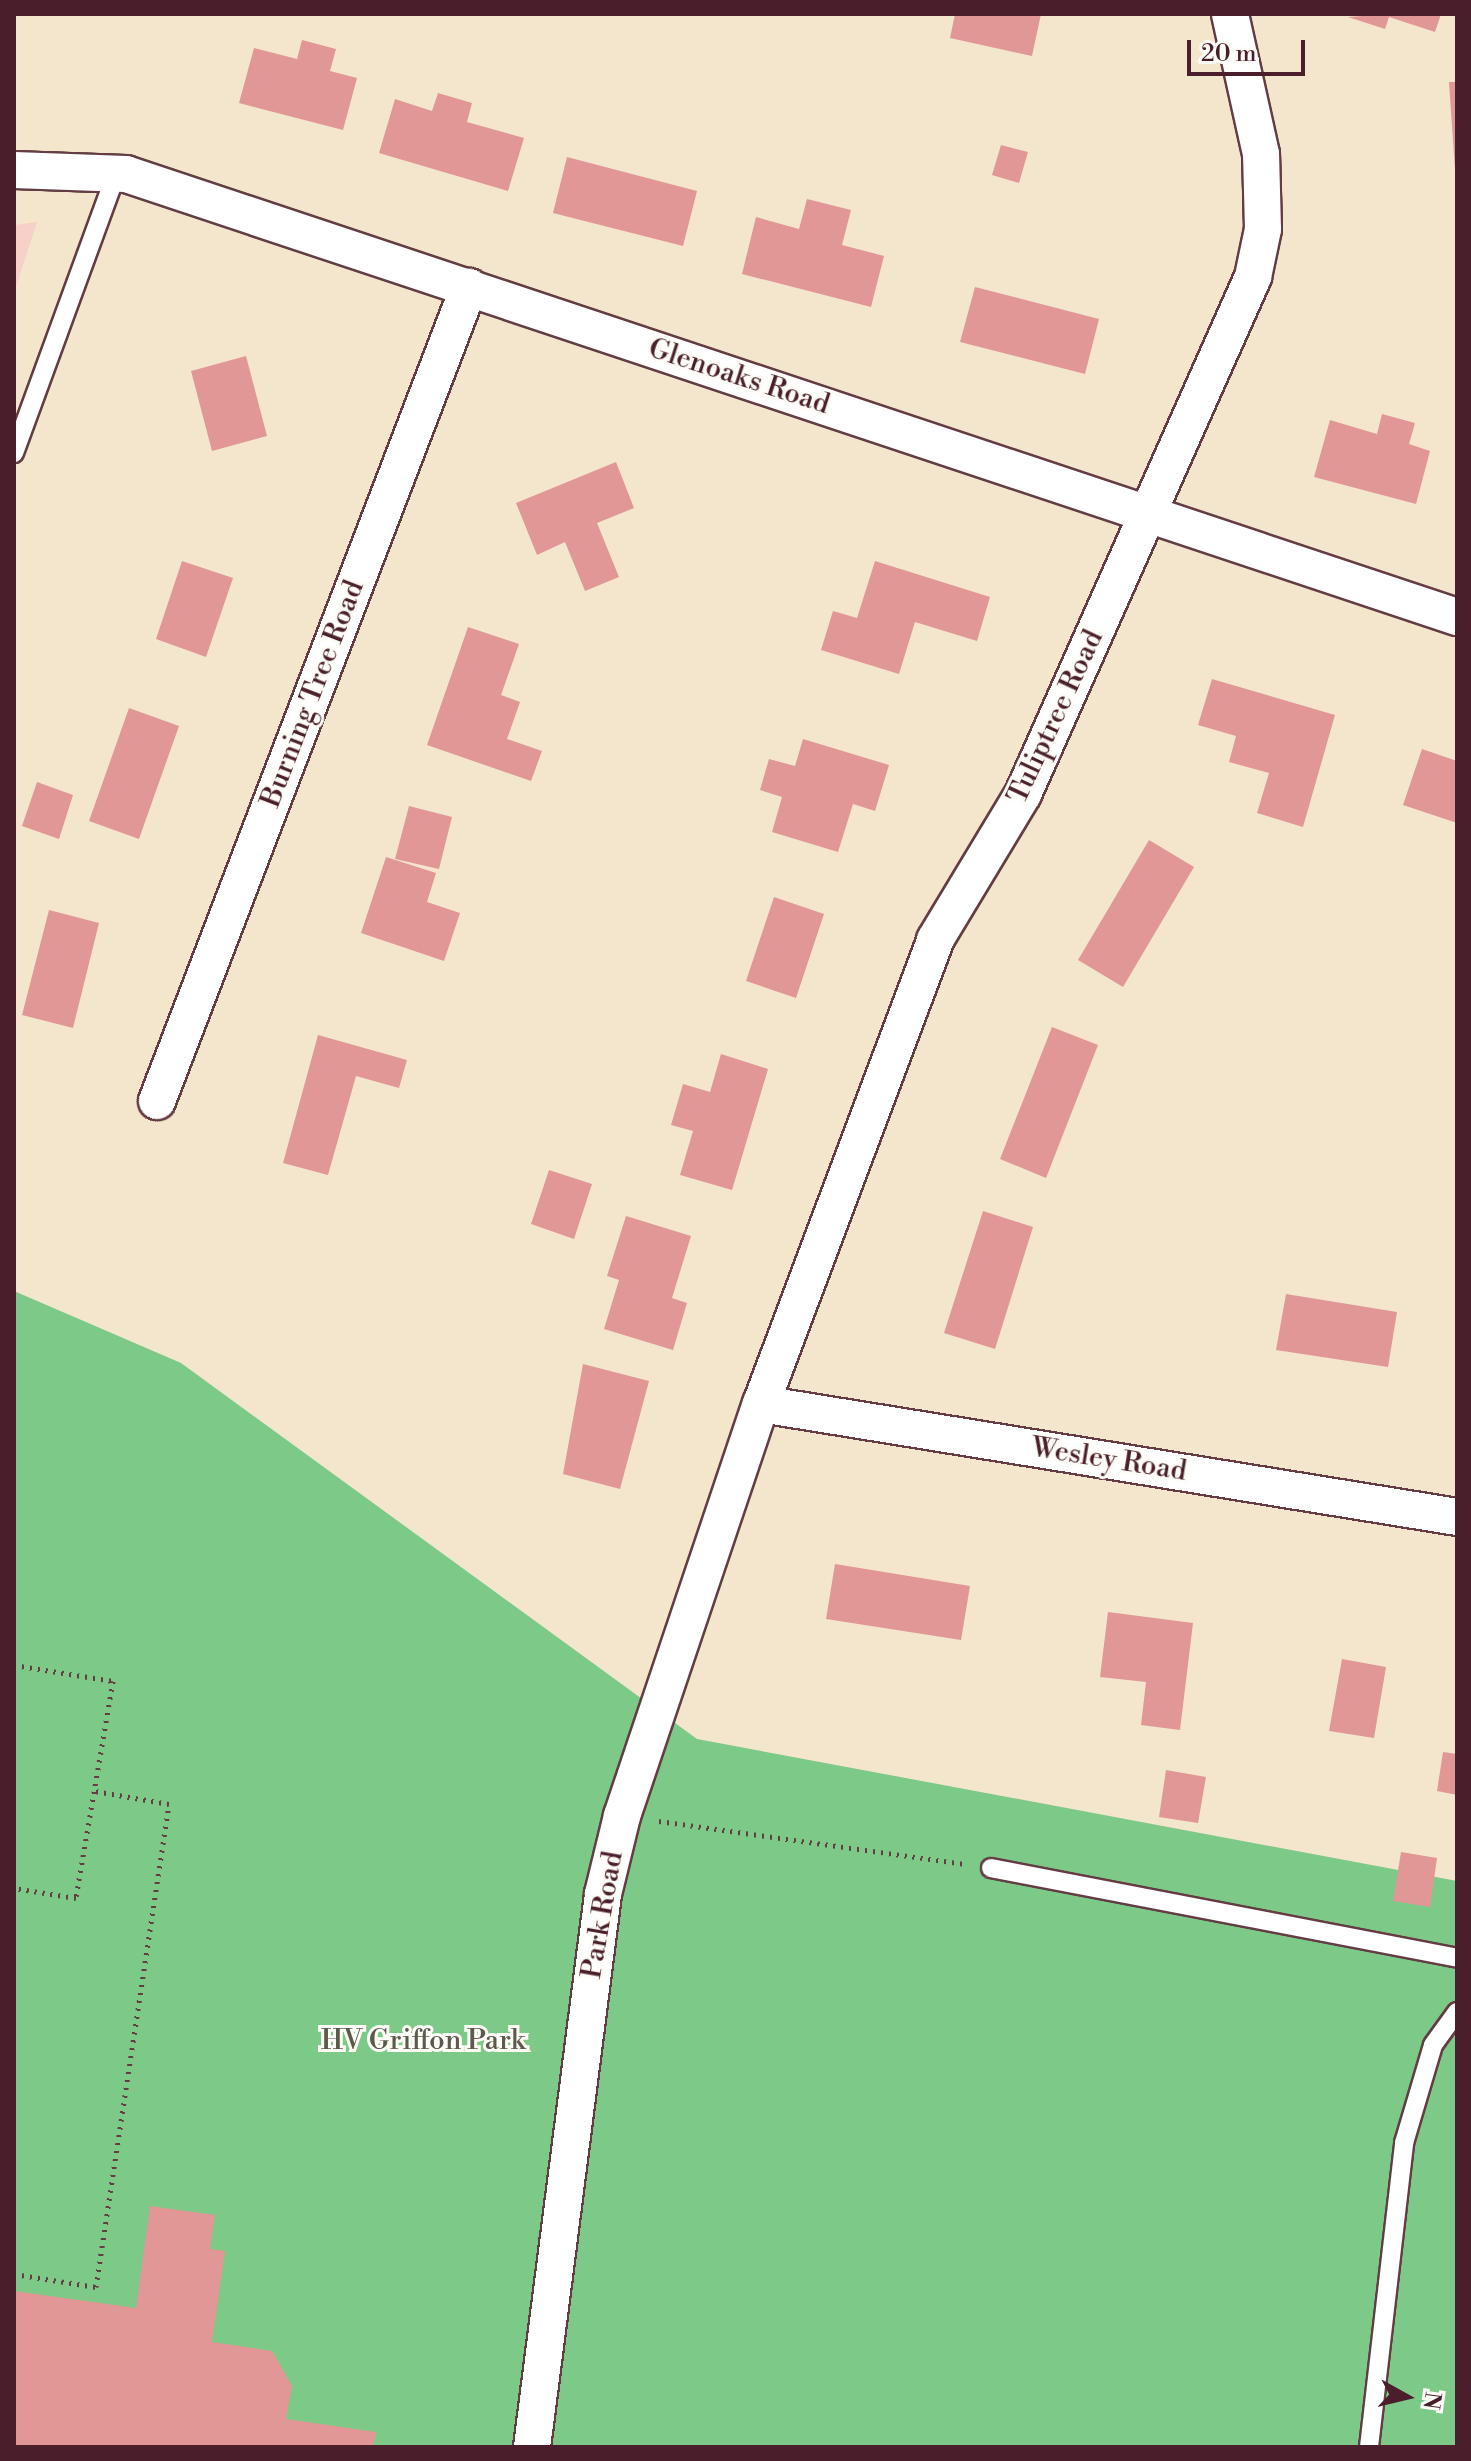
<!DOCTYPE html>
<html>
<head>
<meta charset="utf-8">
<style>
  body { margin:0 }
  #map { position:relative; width:1471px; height:2461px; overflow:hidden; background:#f3e6cd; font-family:"Libre Bodoni",serif }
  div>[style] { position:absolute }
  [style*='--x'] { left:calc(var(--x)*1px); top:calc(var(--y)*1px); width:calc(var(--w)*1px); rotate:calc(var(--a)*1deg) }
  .built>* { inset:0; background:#f7d1c7 }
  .green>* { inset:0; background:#7dc987 }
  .building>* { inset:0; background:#e19796 }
  .path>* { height:5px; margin-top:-2.5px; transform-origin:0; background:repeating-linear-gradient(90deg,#633d43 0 2px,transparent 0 8px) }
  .roads { filter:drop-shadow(2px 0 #633d43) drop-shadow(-2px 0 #633d43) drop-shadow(0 2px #633d43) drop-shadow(0 -2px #633d43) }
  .service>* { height:18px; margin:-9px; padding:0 9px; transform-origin:9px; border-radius:9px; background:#fff }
  .minor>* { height:36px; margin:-18px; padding:0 18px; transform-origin:18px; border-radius:18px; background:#fff }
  span { translate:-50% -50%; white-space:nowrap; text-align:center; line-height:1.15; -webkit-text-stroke:6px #fdfcf7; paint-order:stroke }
  .street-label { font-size:28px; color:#4a1f2b }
  .park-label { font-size:28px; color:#5c5a4b }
  .frame { position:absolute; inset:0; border:16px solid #4a1f2b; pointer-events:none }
  .north { position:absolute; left:1367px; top:2357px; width:80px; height:80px; -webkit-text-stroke:6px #fdfcf7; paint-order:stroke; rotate:98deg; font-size:22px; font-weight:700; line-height:32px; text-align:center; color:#4a1f2b }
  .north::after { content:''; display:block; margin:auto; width:28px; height:36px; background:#4a1f2b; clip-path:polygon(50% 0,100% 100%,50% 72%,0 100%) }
  .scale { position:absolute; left:1187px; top:40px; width:118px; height:36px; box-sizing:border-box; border:4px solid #4a1f2b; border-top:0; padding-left:10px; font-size:24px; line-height:28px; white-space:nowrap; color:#4a1f2b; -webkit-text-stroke:6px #fdfcf7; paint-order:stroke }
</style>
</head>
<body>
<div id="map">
  <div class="built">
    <div style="clip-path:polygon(37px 222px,14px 293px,14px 225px)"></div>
  </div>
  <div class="green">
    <div style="clip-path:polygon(14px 1291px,181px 1363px,697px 1739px,1457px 1881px,1457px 2447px,14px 2447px)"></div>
  </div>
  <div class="building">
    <div style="clip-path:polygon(955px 14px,1041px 14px,1032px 56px,950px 38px)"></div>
    <div style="clip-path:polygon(1390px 14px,1441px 14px,1435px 32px,1389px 17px,1385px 29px,1348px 17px)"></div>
    <div style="clip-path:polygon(302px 40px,336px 49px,330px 71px,357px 78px,343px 130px,239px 103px,254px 48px,297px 59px)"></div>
    <div style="clip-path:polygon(1449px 82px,1457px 82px,1457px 170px,1455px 170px)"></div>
    <div style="clip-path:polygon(438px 93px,472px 103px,467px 122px,524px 138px,508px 191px,379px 153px,395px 99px,432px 111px)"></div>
    <div style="clip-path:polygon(1001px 145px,1028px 152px,1019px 183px,992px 175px)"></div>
    <div style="clip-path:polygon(567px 157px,697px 191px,683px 246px,553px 213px)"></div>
    <div style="clip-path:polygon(807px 199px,851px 210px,842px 245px,884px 256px,871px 307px,742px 274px,756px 217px,799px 229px)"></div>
    <div style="clip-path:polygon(975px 287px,1099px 319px,1085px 374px,960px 342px)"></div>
    <div style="clip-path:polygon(246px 356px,267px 436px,212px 451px,191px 371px)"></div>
    <div style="clip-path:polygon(1382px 414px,1415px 423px,1409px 444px,1430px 451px,1416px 504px,1314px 477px,1330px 420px,1377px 434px)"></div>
    <div style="clip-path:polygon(616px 462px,634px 508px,597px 523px,619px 577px,585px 591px,565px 542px,537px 555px,516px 503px)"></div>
    <div style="clip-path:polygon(182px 561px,233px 578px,206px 657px,156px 639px)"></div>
    <div style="clip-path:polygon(875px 561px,990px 597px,977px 641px,915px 622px,899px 674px,821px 650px,833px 611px,857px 618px)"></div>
    <div style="clip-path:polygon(468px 627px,519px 644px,501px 695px,520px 702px,507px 739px,542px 751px,531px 781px,427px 745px)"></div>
    <div style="clip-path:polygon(1212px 679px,1335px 715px,1303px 827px,1257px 813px,1269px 773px,1229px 762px,1236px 736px,1198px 725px)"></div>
    <div style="clip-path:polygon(129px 708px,179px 726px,139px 839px,89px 821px)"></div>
    <div style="clip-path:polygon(803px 739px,889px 765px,875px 811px,853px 804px,838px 852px,772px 832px,782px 797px,760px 790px,769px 759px,795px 766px)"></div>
    <div style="clip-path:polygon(1422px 749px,1457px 761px,1457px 823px,1403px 805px)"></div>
    <div style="clip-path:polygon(37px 782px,73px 795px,59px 839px,22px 826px)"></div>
    <div style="clip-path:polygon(409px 806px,452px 817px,439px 869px,395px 859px)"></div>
    <div style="clip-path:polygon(1149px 840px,1194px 867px,1123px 987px,1078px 960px)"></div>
    <div style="clip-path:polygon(386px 857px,436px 873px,427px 902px,460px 913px,444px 961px,361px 933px)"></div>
    <div style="clip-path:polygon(774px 897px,824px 914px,796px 998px,746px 981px)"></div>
    <div style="clip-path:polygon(49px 910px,99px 923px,73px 1028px,22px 1015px)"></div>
    <div style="clip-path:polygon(1052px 1027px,1098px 1045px,1046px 1178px,1000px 1159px)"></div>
    <div style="clip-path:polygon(318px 1035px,407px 1060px,399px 1088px,356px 1076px,328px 1175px,283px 1163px)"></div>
    <div style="clip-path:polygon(721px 1054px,768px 1069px,732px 1190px,680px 1175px,693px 1131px,671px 1125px,683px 1084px,710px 1092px)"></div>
    <div style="clip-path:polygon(549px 1170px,592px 1184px,574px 1239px,531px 1224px)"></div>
    <div style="clip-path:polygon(983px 1211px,1033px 1227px,995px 1349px,944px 1333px)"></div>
    <div style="clip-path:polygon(626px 1216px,691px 1236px,672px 1298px,687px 1303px,673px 1350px,604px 1329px,619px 1280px,607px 1276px)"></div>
    <div style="clip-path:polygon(1286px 1294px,1397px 1312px,1388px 1367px,1276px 1350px)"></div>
    <div style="clip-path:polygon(583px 1364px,649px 1381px,620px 1489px,563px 1474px)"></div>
    <div style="clip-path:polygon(835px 1564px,970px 1586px,961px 1640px,826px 1619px)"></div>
    <div style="clip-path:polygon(1108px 1612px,1193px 1623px,1180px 1730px,1141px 1725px,1146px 1682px,1100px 1677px)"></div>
    <div style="clip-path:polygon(1342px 1659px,1386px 1667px,1374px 1738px,1329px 1731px)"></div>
    <div style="clip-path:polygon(1443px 1752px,1457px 1754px,1457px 1795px,1437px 1791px)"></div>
    <div style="clip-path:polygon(1166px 1770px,1206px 1777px,1198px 1823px,1159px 1817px)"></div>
    <div style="clip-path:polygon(1401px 1852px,1437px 1858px,1430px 1907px,1393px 1901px)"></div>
    <div style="clip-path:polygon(150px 2206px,215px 2215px,210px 2249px,225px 2251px,212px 2342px,272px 2351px,292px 2386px,286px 2419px,376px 2432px,373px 2447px,14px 2447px,14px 2291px,136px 2308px)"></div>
  </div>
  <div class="path">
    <div style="--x:14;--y:1665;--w:100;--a:9.2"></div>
    <div style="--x:113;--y:1681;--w:220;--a:99.7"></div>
    <div style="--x:76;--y:1898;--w:63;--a:-170.8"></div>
    <div style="--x:659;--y:1821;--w:310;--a:8"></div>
    <div style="--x:14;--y:2274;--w:83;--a:9"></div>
    <div style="--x:96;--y:2287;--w:488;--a:-81.4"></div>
    <div style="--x:169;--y:1804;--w:75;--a:-170"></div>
  </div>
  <div class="roads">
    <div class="service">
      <div style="--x:14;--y:453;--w:297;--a:-69.9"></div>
      <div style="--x:991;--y:1868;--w:475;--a:10.9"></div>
      <div style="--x:1369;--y:2447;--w:306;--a:-83.4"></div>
      <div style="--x:1404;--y:2143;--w:102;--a:-73.5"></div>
      <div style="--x:1433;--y:2045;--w:41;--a:-54"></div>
    </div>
    <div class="minor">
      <div style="--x:14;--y:170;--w:112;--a:2"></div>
      <div style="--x:126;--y:174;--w:1403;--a:18.41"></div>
      <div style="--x:157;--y:1101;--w:872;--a:-69.03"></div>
      <div style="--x:761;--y:1404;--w:705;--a:9.22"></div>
      <div style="--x:532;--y:2447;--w:558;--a:-82.68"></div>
      <div style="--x:603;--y:1894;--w:80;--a:-76.3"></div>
      <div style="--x:622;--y:1816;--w:435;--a:-71.4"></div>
      <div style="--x:761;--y:1404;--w:496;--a:-69.4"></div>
      <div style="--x:935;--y:940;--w:170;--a:-58.9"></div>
      <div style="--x:1023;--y:794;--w:566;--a:-66.02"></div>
      <div style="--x:1253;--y:277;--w:49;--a:-78.2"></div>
      <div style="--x:1263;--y:229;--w:75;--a:-91.5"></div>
      <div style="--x:1261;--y:154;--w:143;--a:-102.5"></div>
    </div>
  </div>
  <div class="street-label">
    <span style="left:739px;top:377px;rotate:18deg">Glenoaks Road</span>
    <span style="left:313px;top:694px;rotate:-69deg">Burning Tree Road</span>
    <span style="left:1056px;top:717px;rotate:-65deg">Tuliptree Road</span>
    <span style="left:1109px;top:1460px;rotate:9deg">Wesley Road</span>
    <span style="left:603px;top:1915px;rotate:-80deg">Park Road</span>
  </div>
  <div class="park-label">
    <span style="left:423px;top:2041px">HV Griffon Park</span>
  </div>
  <div class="frame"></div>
  <div class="north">N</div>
  <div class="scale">20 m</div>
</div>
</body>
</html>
